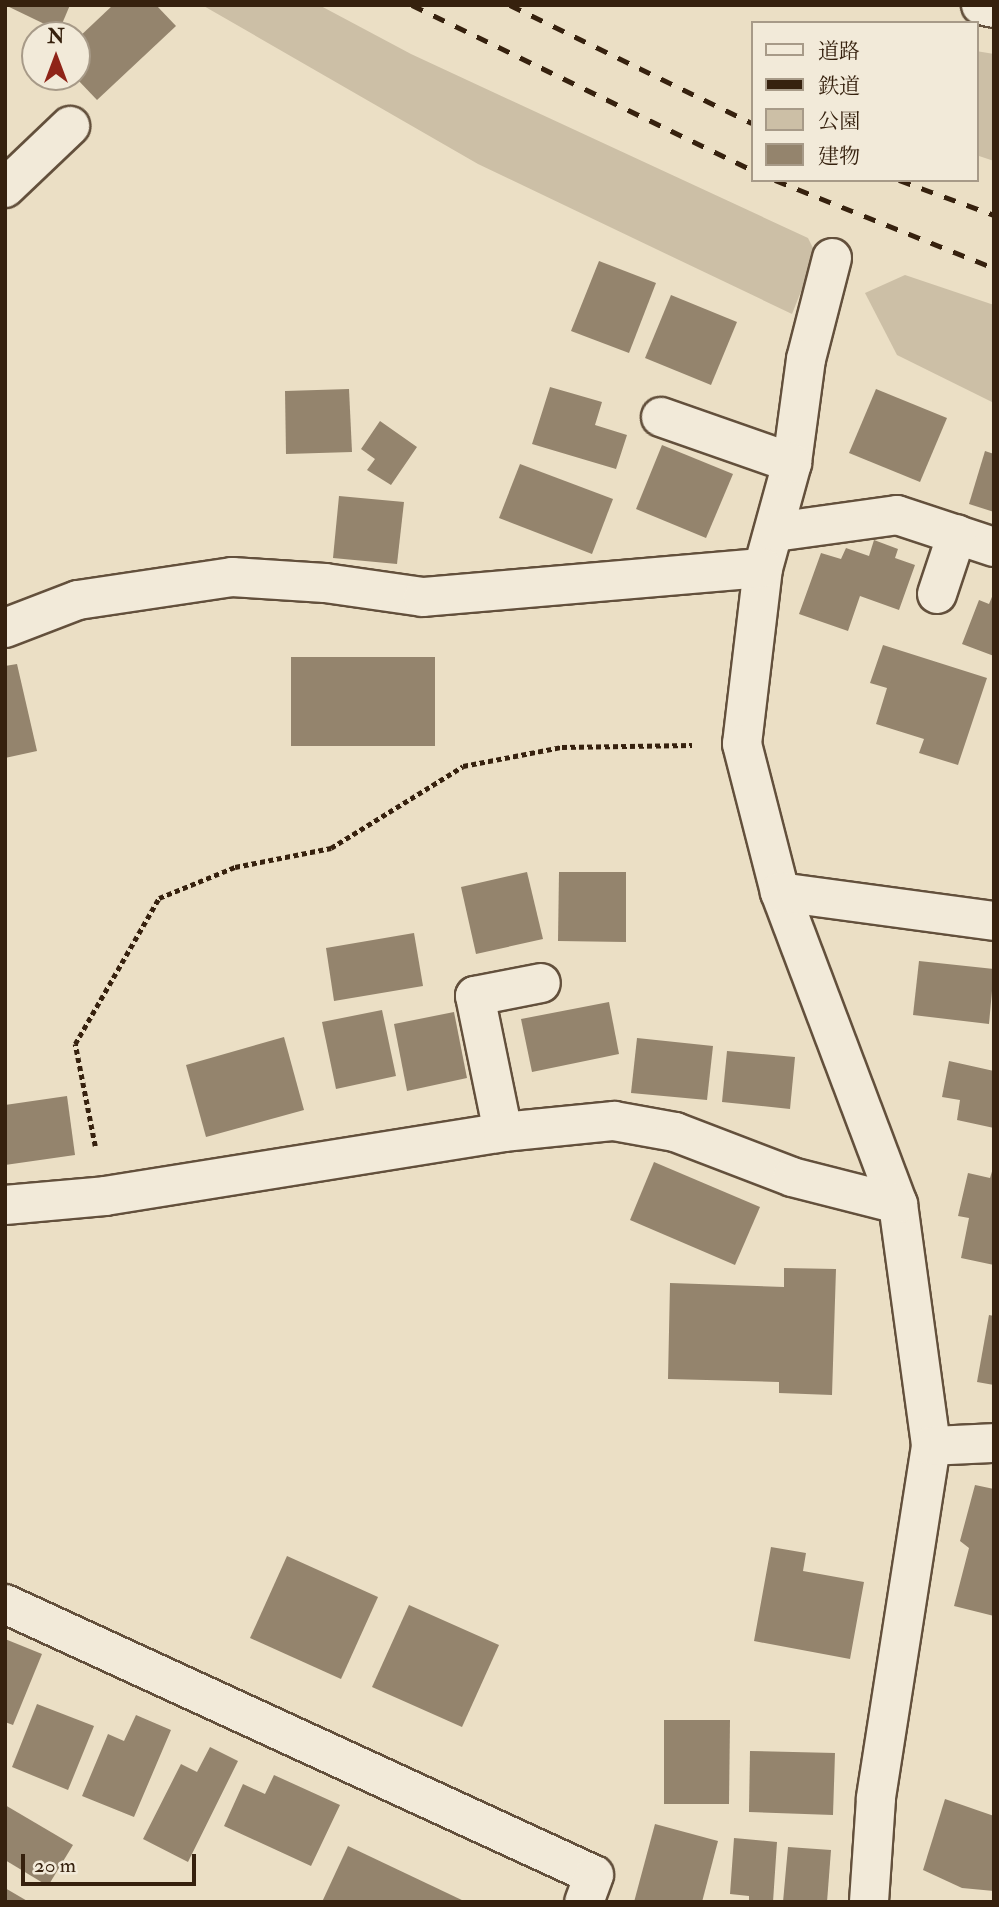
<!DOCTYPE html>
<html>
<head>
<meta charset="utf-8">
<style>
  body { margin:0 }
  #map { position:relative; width:999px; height:1907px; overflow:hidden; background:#ebdfc5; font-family:"IM FELL Double Pica","Noto Serif JP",serif }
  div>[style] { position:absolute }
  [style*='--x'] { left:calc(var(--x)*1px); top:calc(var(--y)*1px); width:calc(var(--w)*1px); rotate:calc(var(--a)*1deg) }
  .green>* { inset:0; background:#ccbfa6 }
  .building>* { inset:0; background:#94846d }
  .path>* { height:4.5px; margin-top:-2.25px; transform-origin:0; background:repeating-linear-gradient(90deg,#36210e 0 5px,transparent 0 8.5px) }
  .roads { filter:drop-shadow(2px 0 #63503c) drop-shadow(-2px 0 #63503c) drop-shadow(0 2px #63503c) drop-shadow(0 -2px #63503c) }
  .minor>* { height:38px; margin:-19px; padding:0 19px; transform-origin:19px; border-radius:19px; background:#f2ead9 }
  .rail>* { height:5px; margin-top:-2.5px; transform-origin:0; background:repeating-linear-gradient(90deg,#36210e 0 12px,transparent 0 24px) }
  span { translate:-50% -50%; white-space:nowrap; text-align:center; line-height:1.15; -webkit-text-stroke:5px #f2ead9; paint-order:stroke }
  .frame { position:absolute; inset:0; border:7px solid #36210e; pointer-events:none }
  .legend { position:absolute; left:751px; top:21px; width:228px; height:161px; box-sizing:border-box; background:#f2ead9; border:2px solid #a79a88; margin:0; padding:9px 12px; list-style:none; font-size:21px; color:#36210e }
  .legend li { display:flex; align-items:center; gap:14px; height:35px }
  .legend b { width:35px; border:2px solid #a79a88 }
  .north { position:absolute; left:21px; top:21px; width:70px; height:70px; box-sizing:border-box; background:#f2ead9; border:2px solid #a79a88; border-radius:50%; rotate:0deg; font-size:19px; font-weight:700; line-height:28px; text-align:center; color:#36210e }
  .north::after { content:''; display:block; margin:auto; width:24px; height:32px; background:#8f2418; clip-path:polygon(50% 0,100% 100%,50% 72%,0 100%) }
  .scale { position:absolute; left:21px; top:1854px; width:175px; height:32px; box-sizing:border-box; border:4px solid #36210e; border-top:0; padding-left:9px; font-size:21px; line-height:24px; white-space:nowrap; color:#36210e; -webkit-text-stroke:5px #f2ead9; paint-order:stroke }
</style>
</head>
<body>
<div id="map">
  <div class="green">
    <div style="clip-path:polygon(202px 5px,319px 5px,411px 54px,808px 238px,816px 254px,792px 314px,478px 164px)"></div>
    <div style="clip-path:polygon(976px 51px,994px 54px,994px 161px,976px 155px)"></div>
    <div style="clip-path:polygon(905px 275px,994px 305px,994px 403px,897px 355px,865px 293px)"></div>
  </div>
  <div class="building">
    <div style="clip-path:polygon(5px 5px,70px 5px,59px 31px)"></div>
    <div style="clip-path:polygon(113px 5px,156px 5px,176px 26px,97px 100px,77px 79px,77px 39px)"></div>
    <div style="clip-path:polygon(599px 261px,656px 283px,629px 353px,571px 331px)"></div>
    <div style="clip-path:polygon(671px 295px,737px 322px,711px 385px,645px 358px)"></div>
    <div style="clip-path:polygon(550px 387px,602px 402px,595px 425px,627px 435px,616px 469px,532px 444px)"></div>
    <div style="clip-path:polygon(349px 389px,352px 452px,286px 454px,285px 391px)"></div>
    <div style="clip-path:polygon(876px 389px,947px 418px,920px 482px,849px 453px)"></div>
    <div style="clip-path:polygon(380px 421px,417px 447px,391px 485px,367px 470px,375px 459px,361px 449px)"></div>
    <div style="clip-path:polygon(662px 445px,733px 474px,706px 538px,636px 509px)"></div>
    <div style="clip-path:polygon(985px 451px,994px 454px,994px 512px,969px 504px)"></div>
    <div style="clip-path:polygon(520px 464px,613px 499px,592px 554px,499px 518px)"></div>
    <div style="clip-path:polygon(339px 496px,404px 502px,397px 564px,333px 558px)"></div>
    <div style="clip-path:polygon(874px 540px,898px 549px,895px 558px,915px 565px,899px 610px,860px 596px,848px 631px,799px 614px,821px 553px,841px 559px,846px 548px,869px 556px)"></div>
    <div style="clip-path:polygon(994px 592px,994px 656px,962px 644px,979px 600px,989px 604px)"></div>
    <div style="clip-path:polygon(883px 645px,987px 678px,958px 765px,919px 753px,924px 739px,876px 724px,887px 688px,870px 683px)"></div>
    <div style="clip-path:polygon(291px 657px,435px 657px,435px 746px,291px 746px)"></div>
    <div style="clip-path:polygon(17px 664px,37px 751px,5px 758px,5px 666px)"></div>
    <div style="clip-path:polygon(527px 872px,543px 939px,476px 954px,461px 887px)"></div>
    <div style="clip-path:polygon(559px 872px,626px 872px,626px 942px,558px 941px)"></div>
    <div style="clip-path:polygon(414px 933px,423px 986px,334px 1001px,326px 948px)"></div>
    <div style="clip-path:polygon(919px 961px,994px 969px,989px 1024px,913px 1015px)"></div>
    <div style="clip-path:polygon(609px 1002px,619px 1054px,532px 1072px,521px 1019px)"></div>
    <div style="clip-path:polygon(382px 1010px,396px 1076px,336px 1089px,322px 1022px)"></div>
    <div style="clip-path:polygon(454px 1012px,467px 1078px,407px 1091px,394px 1024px)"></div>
    <div style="clip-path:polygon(284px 1037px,304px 1110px,206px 1137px,186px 1065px)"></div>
    <div style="clip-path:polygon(637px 1038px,713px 1046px,707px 1100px,631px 1093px)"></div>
    <div style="clip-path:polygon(727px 1051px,795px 1057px,790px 1109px,722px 1102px)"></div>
    <div style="clip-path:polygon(949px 1061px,994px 1071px,994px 1128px,957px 1120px,960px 1100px,942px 1097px)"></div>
    <div style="clip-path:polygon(67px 1096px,75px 1155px,5px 1165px,5px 1105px)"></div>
    <div style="clip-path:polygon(654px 1162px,760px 1207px,735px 1265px,630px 1220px)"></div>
    <div style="clip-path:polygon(993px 1168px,994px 1169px,994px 1265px,961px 1258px,969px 1218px,958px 1216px,968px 1173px,990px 1178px)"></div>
    <div style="clip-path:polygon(784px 1268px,836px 1269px,832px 1395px,779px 1393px,779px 1382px,668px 1379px,670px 1283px,784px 1287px)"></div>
    <div style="clip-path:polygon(989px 1315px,994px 1316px,994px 1385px,977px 1382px)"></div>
    <div style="clip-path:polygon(975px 1485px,994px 1489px,994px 1616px,954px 1606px,969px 1548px,960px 1541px)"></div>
    <div style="clip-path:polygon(771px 1547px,806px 1553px,803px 1571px,864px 1582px,850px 1659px,754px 1641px)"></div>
    <div style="clip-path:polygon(287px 1556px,378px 1597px,341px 1679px,250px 1638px)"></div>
    <div style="clip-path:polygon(409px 1605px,499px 1645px,462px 1727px,372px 1687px)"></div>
    <div style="clip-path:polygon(5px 1639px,42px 1654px,13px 1725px,5px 1722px)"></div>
    <div style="clip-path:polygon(37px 1704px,94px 1726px,68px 1790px,12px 1767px)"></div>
    <div style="clip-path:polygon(136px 1715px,171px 1730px,134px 1817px,82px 1796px,108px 1734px,124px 1741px)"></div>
    <div style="clip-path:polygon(664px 1720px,730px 1720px,729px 1804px,664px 1804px)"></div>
    <div style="clip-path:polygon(210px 1747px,238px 1761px,188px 1862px,143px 1839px,181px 1764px,197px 1772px)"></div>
    <div style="clip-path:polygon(750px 1751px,835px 1753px,833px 1815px,749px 1812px)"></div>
    <div style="clip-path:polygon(274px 1775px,340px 1805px,311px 1866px,224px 1826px,243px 1784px,265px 1794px)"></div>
    <div style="clip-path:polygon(945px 1799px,994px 1816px,994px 1891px,962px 1888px,923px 1870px)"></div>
    <div style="clip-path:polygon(5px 1805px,73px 1845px,48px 1886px,5px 1860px)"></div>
    <div style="clip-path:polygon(655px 1824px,718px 1841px,702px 1902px,634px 1902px)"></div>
    <div style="clip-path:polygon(734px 1838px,777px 1842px,773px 1902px,749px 1902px,749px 1896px,730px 1894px)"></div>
    <div style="clip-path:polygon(348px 1846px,466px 1902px,322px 1902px)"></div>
    <div style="clip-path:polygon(788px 1847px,831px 1850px,827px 1902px,783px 1902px)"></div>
    <div style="clip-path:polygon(5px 1888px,29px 1902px,5px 1902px)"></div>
  </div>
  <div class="path">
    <div style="--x:95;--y:1146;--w:104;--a:-101.1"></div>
    <div style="--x:75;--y:1044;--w:168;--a:-60.1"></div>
    <div style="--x:159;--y:898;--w:82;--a:-22.2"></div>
    <div style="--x:235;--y:867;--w:98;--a:-11.2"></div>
    <div style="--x:331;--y:848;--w:155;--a:-31.8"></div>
    <div style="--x:463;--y:766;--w:101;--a:-10.9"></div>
    <div style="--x:562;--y:747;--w:130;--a:-0.9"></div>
  </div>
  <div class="roads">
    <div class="minor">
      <div style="--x:981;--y:5;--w:13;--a:13"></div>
      <div style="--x:5;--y:188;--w:90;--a:-43.6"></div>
      <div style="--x:832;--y:258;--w:104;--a:104.4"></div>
      <div style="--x:806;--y:359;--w:105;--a:97.7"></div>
      <div style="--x:792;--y:463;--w:109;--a:105.4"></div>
      <div style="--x:763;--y:568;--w:177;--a:96.8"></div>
      <div style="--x:742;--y:744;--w:153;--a:75.6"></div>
      <div style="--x:780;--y:892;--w:334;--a:69.3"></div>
      <div style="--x:898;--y:1204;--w:244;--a:82.2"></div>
      <div style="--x:931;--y:1446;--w:357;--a:98.9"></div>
      <div style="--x:876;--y:1799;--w:103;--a:93.9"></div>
      <div style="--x:661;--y:417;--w:139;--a:19.3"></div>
      <div style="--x:775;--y:532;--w:123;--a:-7.9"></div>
      <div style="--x:897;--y:515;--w:102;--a:18.3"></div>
      <div style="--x:937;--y:594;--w:63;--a:-71.6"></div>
      <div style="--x:5;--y:628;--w:78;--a:-21"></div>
      <div style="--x:78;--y:600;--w:156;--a:-8.5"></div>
      <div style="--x:232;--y:577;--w:93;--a:3.7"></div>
      <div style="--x:325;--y:583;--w:99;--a:8.1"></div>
      <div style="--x:423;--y:597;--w:341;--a:-4.9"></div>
      <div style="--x:780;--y:892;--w:216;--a:7.7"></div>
      <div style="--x:503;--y:1132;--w:139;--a:-101.6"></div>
      <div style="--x:475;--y:996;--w:67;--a:-11.1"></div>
      <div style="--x:5;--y:1205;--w:100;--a:-5.1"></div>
      <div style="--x:105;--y:1196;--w:403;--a:-9.1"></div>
      <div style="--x:503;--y:1132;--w:112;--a:-5.7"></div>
      <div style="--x:614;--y:1121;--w:62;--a:10.2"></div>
      <div style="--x:675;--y:1132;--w:125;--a:21"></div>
      <div style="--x:792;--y:1177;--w:109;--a:14.3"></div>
      <div style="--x:931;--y:1446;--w:63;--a:-2.7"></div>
      <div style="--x:5;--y:1604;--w:648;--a:24.71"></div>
      <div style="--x:594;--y:1875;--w:29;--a:110"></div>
    </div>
  </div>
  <div class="rail">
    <div style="--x:412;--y:5;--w:378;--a:25.9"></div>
    <div style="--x:510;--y:5;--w:269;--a:26"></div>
    <div style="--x:775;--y:180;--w:236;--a:21.9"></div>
    <div style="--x:899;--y:180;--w:101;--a:20.2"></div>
  </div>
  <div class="frame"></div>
  <ul class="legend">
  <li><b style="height:9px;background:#f2ead9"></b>道路</li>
  <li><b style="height:9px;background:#36210e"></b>鉄道</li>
  <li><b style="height:19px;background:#ccbfa6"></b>公園</li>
  <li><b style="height:19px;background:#94846d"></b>建物</li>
  </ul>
  <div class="north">N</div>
  <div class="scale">20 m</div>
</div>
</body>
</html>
